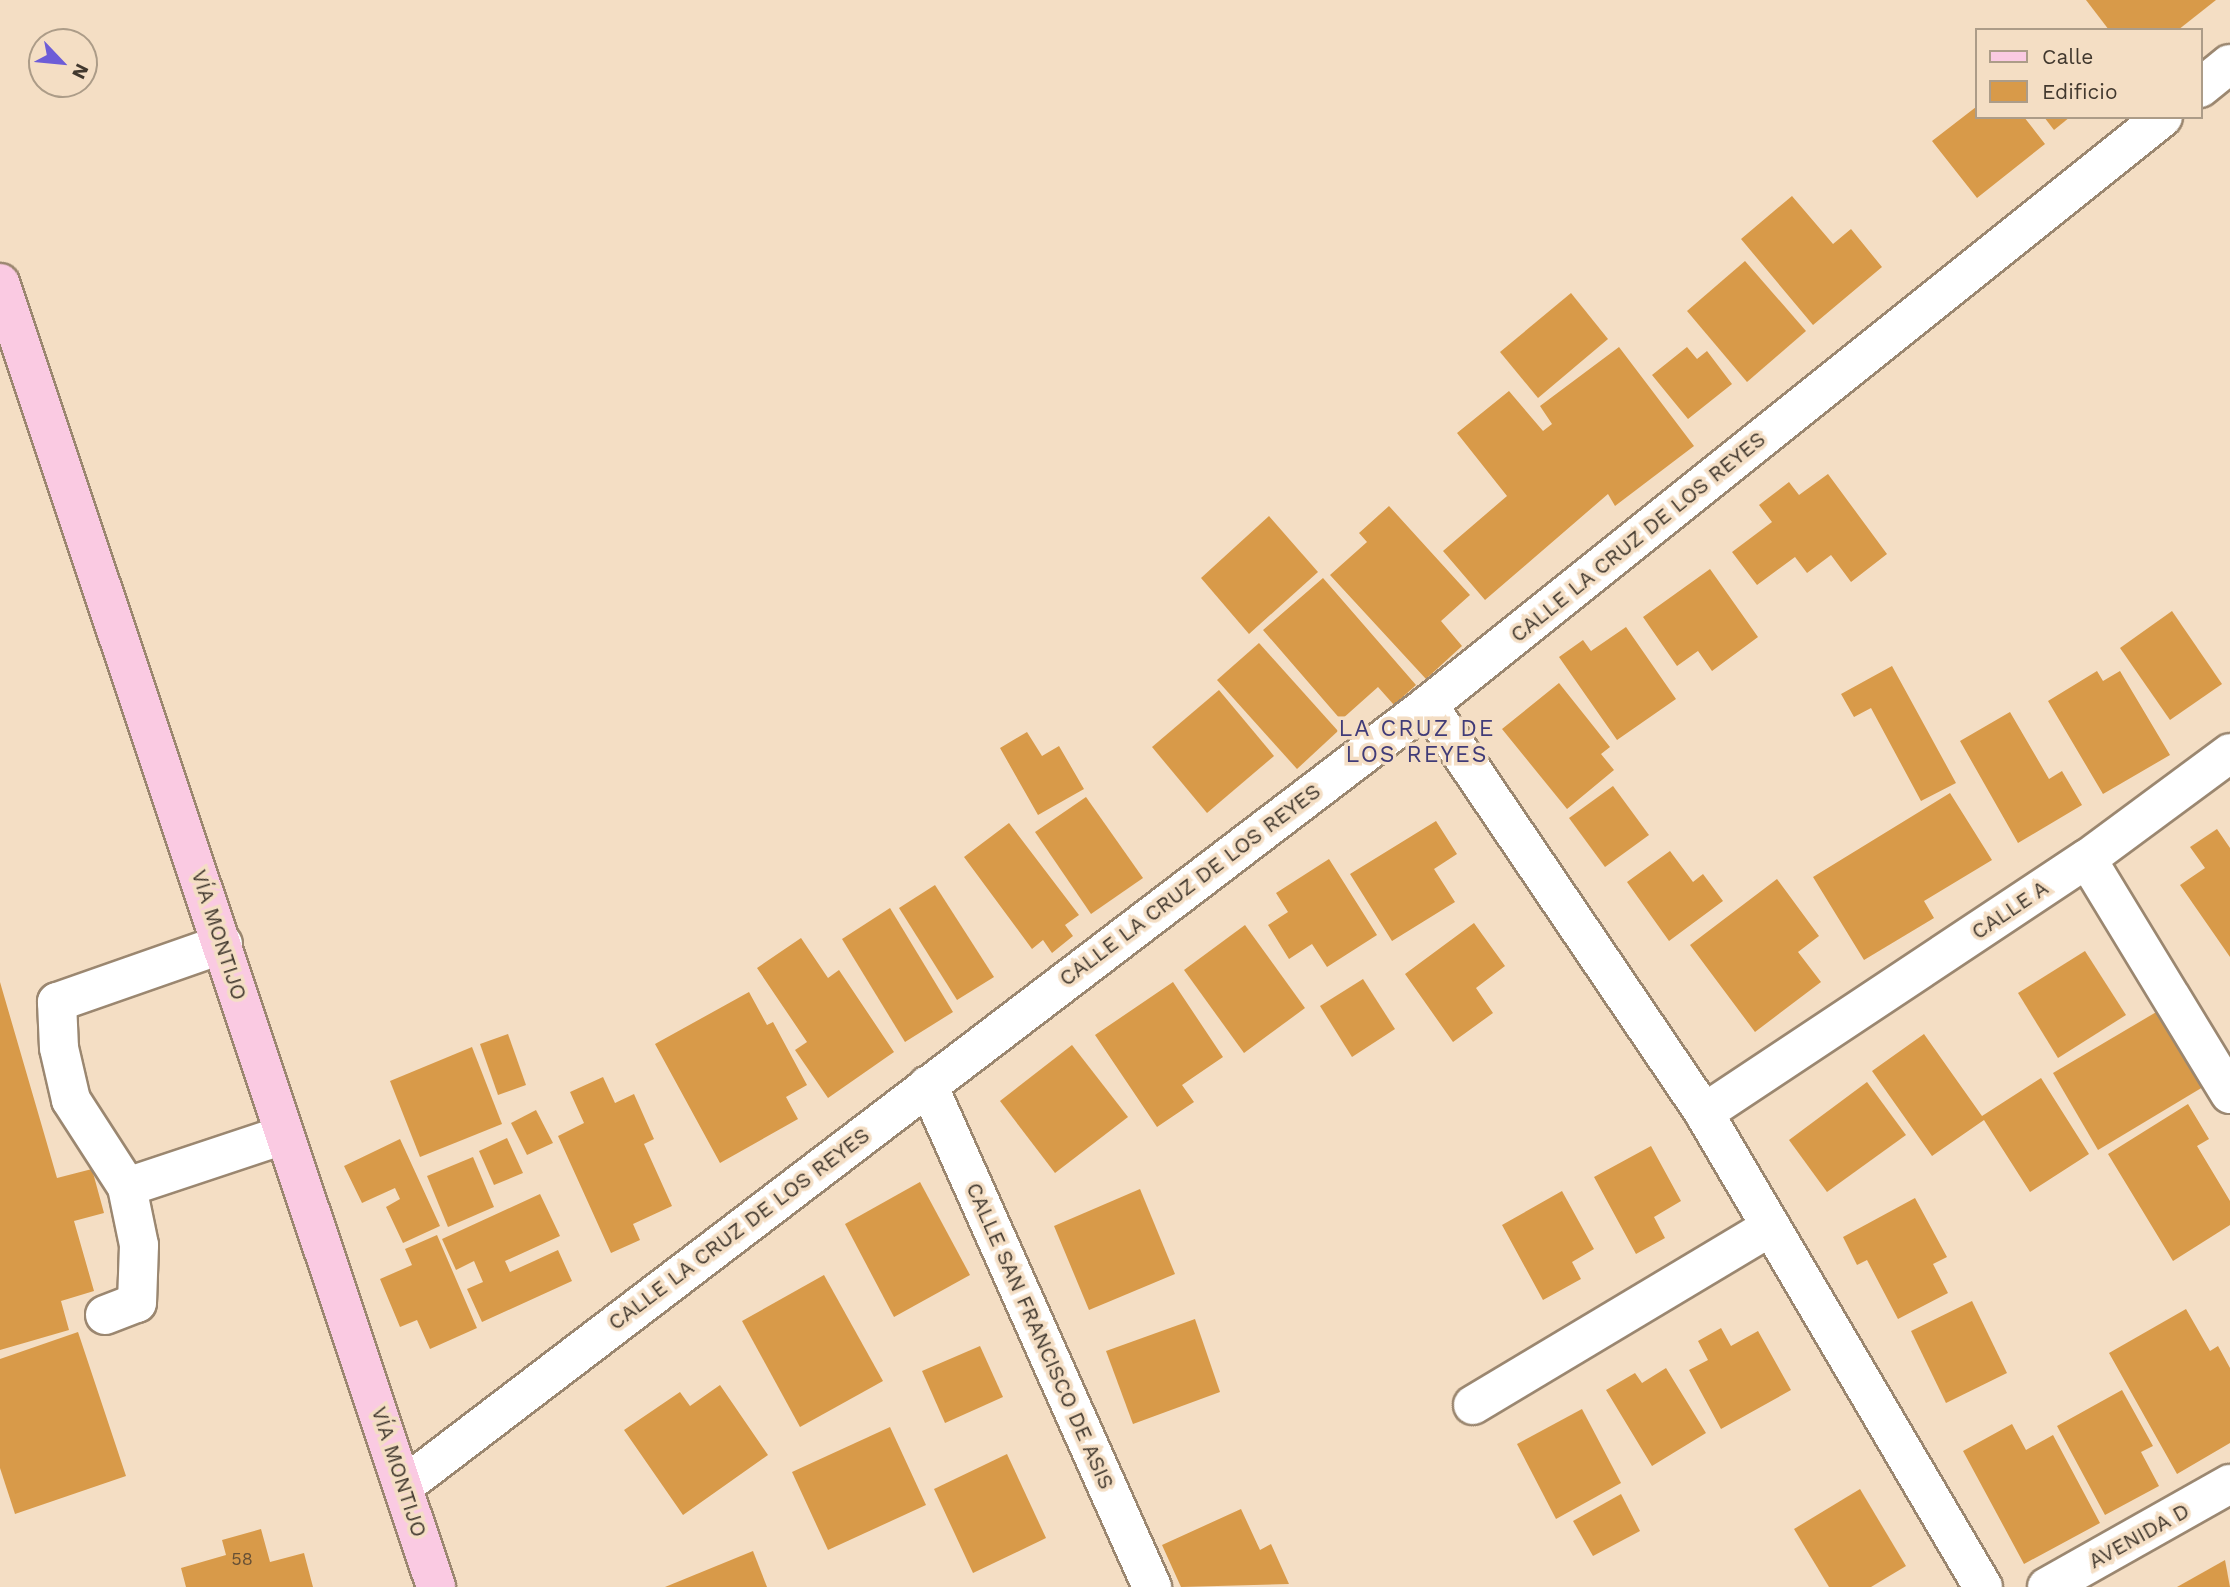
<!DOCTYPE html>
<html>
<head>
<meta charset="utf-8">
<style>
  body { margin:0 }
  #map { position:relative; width:2230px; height:1587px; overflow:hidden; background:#f4dec4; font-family:"Work Sans",sans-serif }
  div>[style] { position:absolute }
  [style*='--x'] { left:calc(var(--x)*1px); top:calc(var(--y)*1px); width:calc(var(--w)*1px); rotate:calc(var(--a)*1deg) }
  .building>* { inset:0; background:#d89a49 }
  .roads { filter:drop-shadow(2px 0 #9b8770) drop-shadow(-2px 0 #9b8770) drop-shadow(0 2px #9b8770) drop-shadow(0 -2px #9b8770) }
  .minor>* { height:38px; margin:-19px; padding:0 19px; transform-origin:19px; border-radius:19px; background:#fff }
  .major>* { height:38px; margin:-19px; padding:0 19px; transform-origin:19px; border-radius:19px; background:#facae2 }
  span { translate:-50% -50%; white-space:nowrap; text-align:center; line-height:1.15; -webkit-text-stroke:7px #f4dec4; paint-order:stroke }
  .number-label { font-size:18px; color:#675035 }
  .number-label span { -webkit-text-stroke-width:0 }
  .street-label { font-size:21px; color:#41382e }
  .neighbourhood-label { font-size:23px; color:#403b78; letter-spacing:2px }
  .legend { position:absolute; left:1975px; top:28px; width:228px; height:91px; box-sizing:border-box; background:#f4dec4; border:2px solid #ac9c88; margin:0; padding:9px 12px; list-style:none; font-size:21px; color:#41382e }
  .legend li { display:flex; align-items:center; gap:14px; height:35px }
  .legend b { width:35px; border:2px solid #ac9c88 }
  .north { position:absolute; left:28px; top:28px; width:70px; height:70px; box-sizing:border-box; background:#f4dec4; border:2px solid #ac9c88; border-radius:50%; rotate:116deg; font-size:19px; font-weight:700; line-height:28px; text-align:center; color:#41382e }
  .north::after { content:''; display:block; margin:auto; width:24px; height:32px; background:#6d5dd7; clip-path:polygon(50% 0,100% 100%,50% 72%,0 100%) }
</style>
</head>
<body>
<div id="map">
  <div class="building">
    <div style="clip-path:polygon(2086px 0,2216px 0,2178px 30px,2109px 30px)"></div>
    <div style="clip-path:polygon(1976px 107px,1976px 117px,2024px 117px,2045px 144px,1977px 198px,1932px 141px)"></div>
    <div style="clip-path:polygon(2044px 117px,2070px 117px,2054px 130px)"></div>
    <div style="clip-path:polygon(1792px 196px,1833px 244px,1851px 229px,1882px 267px,1813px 325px,1741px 239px)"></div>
    <div style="clip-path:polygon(1745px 261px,1806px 331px,1747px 382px,1687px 311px)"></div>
    <div style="clip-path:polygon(1571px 293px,1608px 339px,1538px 398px,1500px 352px)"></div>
    <div style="clip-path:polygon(1619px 347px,1694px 446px,1615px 506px,1608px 494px,1485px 600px,1443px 551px,1507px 496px,1457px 433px,1509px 391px,1543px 431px,1552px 424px,1540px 406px)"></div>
    <div style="clip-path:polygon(1687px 347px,1697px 359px,1707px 351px,1732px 384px,1688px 419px,1652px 375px)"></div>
    <div style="clip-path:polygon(1828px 474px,1887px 554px,1851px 582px,1831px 555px,1807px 573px,1795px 557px,1757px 585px,1732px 552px,1772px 522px,1759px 505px,1789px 482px,1799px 495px)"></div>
    <div style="clip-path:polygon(1389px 506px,1470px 595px,1441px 621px,1462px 646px,1426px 679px,1330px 575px,1367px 542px,1359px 533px)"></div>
    <div style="clip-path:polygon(1269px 516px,1318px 572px,1249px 634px,1201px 578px)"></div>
    <div style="clip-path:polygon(1710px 569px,1758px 637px,1712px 671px,1698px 651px,1677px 666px,1643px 617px)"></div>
    <div style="clip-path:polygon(1323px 578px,1416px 685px,1394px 705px,1378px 687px,1341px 720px,1263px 630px)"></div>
    <div style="clip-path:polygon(2172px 611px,2222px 684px,2170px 720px,2120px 648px)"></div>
    <div style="clip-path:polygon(1626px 627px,1676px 699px,1617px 740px,1559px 657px,1583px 640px,1591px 651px)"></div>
    <div style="clip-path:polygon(1259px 643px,1338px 731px,1297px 769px,1217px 680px)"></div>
    <div style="clip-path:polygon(1892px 666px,1956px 783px,1921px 801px,1871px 708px,1854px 717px,1841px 694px)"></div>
    <div style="clip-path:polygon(2097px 671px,2103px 681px,2120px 671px,2170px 755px,2103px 794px,2048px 701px)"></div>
    <div style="clip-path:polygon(1559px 683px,1610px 747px,1601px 754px,1614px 770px,1567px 809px,1502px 729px)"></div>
    <div style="clip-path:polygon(1219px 690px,1274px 756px,1207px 813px,1152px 747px)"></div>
    <div style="clip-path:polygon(2010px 712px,2049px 779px,2062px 771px,2082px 805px,2018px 843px,1960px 741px)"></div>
    <div style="clip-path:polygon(1027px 732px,1042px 756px,1059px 746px,1084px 789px,1038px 815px,1000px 748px)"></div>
    <div style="clip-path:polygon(1613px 786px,1649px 835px,1605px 867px,1569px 818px)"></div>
    <div style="clip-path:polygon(1950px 793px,1992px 860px,1924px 901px,1934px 918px,1864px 960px,1813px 877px)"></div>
    <div style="clip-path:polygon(1086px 797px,1143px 878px,1091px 914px,1035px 832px)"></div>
    <div style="clip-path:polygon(1436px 821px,1457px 854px,1434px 869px,1455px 902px,1392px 941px,1350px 874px)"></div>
    <div style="clip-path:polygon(1009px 823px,1079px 915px,1065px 925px,1073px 936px,1052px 953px,1043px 940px,1032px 949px,964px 857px)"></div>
    <div style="clip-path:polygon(2217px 829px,2230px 848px,2230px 957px,2180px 885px,2205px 868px,2190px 847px)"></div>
    <div style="clip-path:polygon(1670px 851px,1693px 882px,1703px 874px,1723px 901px,1669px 941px,1627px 882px)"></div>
    <div style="clip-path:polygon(1329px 859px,1377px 935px,1327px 967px,1312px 944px,1289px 959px,1268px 925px,1288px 912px,1276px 893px)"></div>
    <div style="clip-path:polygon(1777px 879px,1819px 936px,1798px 952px,1821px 982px,1755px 1032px,1690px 945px)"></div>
    <div style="clip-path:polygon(935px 885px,994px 977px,957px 1000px,899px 908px)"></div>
    <div style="clip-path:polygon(890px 908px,953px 1012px,905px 1042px,842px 939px)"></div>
    <div style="clip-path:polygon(1474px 923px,1505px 966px,1476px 988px,1493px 1013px,1453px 1042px,1405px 974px)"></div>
    <div style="clip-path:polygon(1245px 925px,1305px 1008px,1244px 1053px,1184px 970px)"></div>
    <div style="clip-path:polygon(801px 938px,828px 978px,839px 970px,894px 1052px,828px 1098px,795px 1050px,807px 1042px,757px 968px)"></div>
    <div style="clip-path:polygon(2085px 951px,2126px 1015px,2058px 1058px,2018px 993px)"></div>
    <div style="clip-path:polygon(1363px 979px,1395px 1029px,1352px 1057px,1320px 1006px)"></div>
    <div style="clip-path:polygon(0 982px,57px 1178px,92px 1169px,104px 1213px,74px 1221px,94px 1291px,61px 1301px,69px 1330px,0 1350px)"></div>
    <div style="clip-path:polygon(1173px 982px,1223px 1057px,1182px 1085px,1194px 1102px,1157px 1127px,1095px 1035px)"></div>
    <div style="clip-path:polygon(749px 992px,767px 1025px,773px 1022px,807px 1085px,786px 1097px,798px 1119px,720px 1163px,655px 1044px)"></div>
    <div style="clip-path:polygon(2158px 1011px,2203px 1087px,2098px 1150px,2053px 1073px)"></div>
    <div style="clip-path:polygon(508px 1034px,526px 1085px,498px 1095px,480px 1044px)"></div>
    <div style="clip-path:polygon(1924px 1034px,1982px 1116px,2041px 1078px,2089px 1154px,2030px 1192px,1984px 1120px,1932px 1156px,1872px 1071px)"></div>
    <div style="clip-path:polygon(1072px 1045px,1128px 1117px,1055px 1173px,1000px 1101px)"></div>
    <div style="clip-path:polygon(472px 1047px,502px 1124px,420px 1157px,390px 1081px)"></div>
    <div style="clip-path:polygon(603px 1077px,615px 1103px,634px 1094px,654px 1139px,644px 1144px,672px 1206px,633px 1224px,640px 1240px,611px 1253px,558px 1136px,584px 1123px,570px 1092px)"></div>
    <div style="clip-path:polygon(1867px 1082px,1906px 1135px,1827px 1192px,1789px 1140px)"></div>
    <div style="clip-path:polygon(2188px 1104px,2209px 1139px,2197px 1146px,2230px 1201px,2230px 1225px,2173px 1261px,2108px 1154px)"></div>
    <div style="clip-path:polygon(536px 1110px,553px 1143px,527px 1155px,511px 1123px)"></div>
    <div style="clip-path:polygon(507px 1138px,523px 1173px,494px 1185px,479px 1151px)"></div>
    <div style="clip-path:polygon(400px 1139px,440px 1226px,403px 1243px,386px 1207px,400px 1199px,395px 1188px,362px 1203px,344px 1166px)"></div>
    <div style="clip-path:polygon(1651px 1146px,1681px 1201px,1654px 1217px,1665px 1238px,1636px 1254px,1594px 1177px)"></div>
    <div style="clip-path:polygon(473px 1157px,494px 1207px,448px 1227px,427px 1176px)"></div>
    <div style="clip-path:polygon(920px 1182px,970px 1275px,894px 1317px,845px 1224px)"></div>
    <div style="clip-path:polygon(1140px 1189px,1175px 1274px,1089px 1310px,1054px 1226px)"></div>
    <div style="clip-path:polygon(1562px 1191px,1594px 1249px,1572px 1262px,1581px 1279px,1543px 1300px,1502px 1225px)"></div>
    <div style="clip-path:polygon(540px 1194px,560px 1236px,505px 1261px,510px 1272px,558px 1250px,572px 1281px,482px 1322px,467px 1289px,483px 1282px,474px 1261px,456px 1270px,442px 1239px)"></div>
    <div style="clip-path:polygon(1915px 1198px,1947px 1257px,1933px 1264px,1948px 1293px,1898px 1319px,1867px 1260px,1857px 1265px,1843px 1237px)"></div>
    <div style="clip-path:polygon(437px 1235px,477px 1328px,430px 1349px,417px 1320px,400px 1327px,380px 1279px,412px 1265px,405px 1249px)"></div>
    <div style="clip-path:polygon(824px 1275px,883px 1381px,800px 1427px,742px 1321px)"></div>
    <div style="clip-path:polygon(1972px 1301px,2007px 1373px,1946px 1403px,1911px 1331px)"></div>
    <div style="clip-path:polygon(2186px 1309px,2210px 1351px,2218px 1346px,2230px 1368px,2230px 1443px,2177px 1474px,2109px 1353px)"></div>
    <div style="clip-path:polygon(1195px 1319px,1220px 1392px,1133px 1424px,1106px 1351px)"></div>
    <div style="clip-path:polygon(1721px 1328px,1731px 1346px,1758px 1331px,1791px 1390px,1721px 1429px,1689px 1370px,1708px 1360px,1698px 1341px)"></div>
    <div style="clip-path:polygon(78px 1332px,126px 1476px,15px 1514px,0 1468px,0 1359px)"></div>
    <div style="clip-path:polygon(980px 1346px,1003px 1397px,945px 1423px,922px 1371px)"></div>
    <div style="clip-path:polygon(1666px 1368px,1706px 1433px,1652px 1466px,1606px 1390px,1635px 1373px,1642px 1383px)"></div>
    <div style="clip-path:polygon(720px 1385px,768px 1455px,683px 1515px,624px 1430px,680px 1392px,690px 1406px)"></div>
    <div style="clip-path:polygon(2122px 1390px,2153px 1446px,2141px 1452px,2159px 1486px,2105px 1515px,2057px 1426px)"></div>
    <div style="clip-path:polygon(1582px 1409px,1621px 1483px,1556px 1519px,1517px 1444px)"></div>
    <div style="clip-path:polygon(2012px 1424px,2026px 1450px,2053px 1435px,2100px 1523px,2024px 1564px,1963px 1451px)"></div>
    <div style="clip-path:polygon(890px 1427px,926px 1505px,828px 1550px,792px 1472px)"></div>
    <div style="clip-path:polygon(1007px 1454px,1046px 1538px,973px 1573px,934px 1489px)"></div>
    <div style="clip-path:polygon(1860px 1489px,1906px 1566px,1871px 1587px,1829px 1587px,1794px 1529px)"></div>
    <div style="clip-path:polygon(1621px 1494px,1640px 1531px,1593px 1556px,1573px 1521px)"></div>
    <div style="clip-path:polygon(1241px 1509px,1260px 1550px,1271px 1544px,1289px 1584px,1181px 1587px,1162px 1545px)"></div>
    <div style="clip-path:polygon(261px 1529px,270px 1562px,304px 1553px,313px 1587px,186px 1587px,181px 1568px,226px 1555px,222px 1540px)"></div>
    <div style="clip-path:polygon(753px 1551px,767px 1587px,665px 1587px)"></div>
    <div style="clip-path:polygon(2225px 1560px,2230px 1587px,2177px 1587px)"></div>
  </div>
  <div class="roads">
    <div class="minor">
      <div style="--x:2200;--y:88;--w:38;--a:-39"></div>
      <div style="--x:1428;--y:705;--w:493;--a:55.9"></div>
      <div style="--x:1704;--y:1113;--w:550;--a:59.52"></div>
      <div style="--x:2087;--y:859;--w:178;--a:-36.5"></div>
      <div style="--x:223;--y:944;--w:176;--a:160.7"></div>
      <div style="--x:57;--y:1002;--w:46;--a:87.5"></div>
      <div style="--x:59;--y:1048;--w:53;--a:77"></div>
      <div style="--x:71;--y:1100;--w:103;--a:57.2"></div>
      <div style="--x:127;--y:1187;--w:164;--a:-18.4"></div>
      <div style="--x:928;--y:1085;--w:550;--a:65.95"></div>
      <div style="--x:1704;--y:1113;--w:460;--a:-33.6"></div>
      <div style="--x:2087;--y:859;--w:275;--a:58.7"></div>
      <div style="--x:105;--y:1315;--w:34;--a:-21"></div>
      <div style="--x:137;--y:1303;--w:58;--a:-88"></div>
      <div style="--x:139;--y:1245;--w:59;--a:-101.7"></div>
      <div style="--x:1473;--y:1405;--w:347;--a:-30.9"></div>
      <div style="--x:405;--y:1485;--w:1286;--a:-37.32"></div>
      <div style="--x:1428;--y:705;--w:941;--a:-38.66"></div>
      <div style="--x:2047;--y:1587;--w:210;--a:-29.4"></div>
    </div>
    <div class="major">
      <div style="--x:0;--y:283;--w:1375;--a:71.51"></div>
    </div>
  </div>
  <div class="number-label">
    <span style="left:242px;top:1559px">58</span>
  </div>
  <div class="street-label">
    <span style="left:1638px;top:537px;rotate:-39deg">CALLE LA CRUZ DE LOS REYES</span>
    <span style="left:1190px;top:885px;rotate:-37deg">CALLE LA CRUZ DE LOS REYES</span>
    <span style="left:2010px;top:910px;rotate:-34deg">CALLE A</span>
    <span style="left:219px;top:935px;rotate:72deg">VÍA MONTIJO</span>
    <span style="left:739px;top:1229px;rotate:-37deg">CALLE LA CRUZ DE LOS REYES</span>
    <span style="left:1040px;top:1336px;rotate:66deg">CALLE SAN FRANCISCO DE ASIS</span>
    <span style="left:399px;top:1472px;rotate:72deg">VÍA MONTIJO</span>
    <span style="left:2139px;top:1536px;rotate:-29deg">AVENIDA D</span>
  </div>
  <div class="neighbourhood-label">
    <span style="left:1417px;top:742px">LA CRUZ DE<br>LOS REYES</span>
  </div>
  <ul class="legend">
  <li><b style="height:9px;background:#facae2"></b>Calle</li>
  <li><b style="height:19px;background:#d89a49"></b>Edificio</li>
  </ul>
  <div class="north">N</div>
</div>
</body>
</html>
